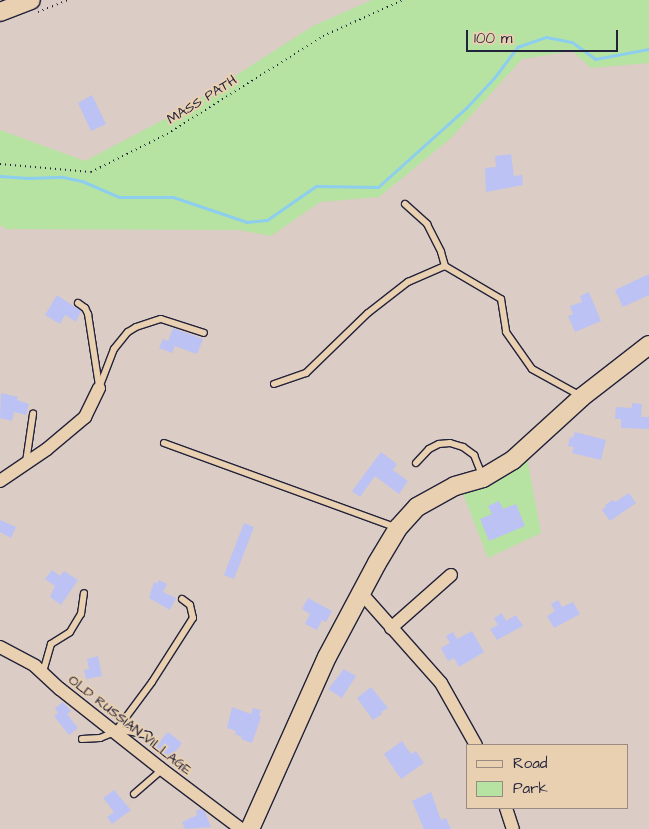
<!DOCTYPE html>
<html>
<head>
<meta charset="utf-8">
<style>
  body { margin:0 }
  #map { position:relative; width:649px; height:829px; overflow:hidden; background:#dbccc5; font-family:"Architects Daughter",sans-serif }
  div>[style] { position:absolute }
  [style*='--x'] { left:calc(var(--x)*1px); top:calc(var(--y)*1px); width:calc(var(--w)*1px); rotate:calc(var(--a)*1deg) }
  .green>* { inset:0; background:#b6e3a1 }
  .stream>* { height:3px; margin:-1.5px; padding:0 1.5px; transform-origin:1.5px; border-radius:1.5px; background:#8dceef }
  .building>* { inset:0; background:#bcc2f3 }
  .path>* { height:2px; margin-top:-1px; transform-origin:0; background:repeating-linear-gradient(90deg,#22223b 0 1px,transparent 0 5px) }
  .roads { filter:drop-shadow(1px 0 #22223b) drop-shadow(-1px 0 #22223b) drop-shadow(0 1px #22223b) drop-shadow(0 -1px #22223b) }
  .lane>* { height:6px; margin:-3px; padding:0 3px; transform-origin:3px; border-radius:3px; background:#e8d0b1 }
  .street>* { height:12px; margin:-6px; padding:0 6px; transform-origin:6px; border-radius:6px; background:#e8d0b1 }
  .secondary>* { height:18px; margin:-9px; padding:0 9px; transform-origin:9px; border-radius:9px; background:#e8d0b1 }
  span { translate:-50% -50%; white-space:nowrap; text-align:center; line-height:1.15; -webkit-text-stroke:4px #e8d0b1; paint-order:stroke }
  .street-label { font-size:14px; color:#22223b }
  .legend { position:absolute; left:466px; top:744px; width:162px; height:65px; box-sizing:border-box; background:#e8d0b1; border:1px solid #998a82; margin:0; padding:6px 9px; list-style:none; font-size:15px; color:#22223b }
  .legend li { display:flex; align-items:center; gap:10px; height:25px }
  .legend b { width:25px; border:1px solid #998a82 }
  .scale { position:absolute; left:466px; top:30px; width:152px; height:22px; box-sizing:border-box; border:2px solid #22223b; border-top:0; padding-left:6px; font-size:15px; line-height:18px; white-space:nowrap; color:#22223b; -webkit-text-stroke:4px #e8d0b1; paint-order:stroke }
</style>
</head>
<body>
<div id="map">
  <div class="green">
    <div style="clip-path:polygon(372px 0,649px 0,649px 63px,591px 68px,572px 51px,522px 59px,451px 138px,379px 197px,320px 202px,271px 236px,239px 230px,6px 229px,0 225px,0 130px,85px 161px,182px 110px,313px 26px)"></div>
    <div style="clip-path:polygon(526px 453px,541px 533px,488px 558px,462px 491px)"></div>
  </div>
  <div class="stream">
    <div style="--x:0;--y:176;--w:28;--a:4"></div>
    <div style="--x:28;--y:178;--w:35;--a:-2"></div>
    <div style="--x:63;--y:177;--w:19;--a:12"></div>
    <div style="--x:82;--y:181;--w:40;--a:23.4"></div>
    <div style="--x:119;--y:197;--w:54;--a:0"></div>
    <div style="--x:173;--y:197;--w:78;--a:18.7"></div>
    <div style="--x:247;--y:222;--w:20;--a:-6"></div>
    <div style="--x:267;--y:220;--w:60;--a:-34.8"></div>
    <div style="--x:316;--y:186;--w:62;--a:0.9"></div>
    <div style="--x:378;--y:187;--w:118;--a:-41.9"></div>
    <div style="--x:466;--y:108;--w:41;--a:-47"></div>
    <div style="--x:494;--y:78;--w:39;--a:-53"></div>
    <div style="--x:517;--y:47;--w:31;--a:-19"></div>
    <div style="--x:546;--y:37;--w:26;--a:11"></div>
    <div style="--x:572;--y:42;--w:29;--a:36"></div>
    <div style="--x:595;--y:59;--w:55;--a:-10.5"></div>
  </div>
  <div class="building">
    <div style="clip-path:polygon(92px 95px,106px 124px,91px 131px,78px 103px)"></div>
    <div style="clip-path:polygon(511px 154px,514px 176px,522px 175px,523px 185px,486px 192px,485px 168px,496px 167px,495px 156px)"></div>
    <div style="clip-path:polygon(649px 274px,649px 295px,623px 307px,615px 290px)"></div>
    <div style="clip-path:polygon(589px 292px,601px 321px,575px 332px,568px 316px,573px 314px,570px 306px,582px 302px,580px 296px)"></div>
    <div style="clip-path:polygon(57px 295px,81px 311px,76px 322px,65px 315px,60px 324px,45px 315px)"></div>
    <div style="clip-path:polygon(173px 328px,203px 339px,197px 354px,175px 346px,172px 353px,159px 348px,163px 339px,168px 341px)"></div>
    <div style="clip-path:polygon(1px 393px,18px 397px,17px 400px,29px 404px,26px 415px,14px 412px,12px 421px,0 418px)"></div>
    <div style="clip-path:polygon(632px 403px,642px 404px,641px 417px,649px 417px,649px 429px,621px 428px,621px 419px,615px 419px,616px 407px,632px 408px)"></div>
    <div style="clip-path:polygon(575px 432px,606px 440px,601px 460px,572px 453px,574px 447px,568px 446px,570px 437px,573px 438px)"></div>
    <div style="clip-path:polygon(381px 452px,397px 464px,393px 470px,408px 481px,399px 494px,375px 476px,360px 497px,352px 491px)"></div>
    <div style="clip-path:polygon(629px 493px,636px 503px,610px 521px,602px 510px,606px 507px,605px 505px,613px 500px,615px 502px)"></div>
    <div style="clip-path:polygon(499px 501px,503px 509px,516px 504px,525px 526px,489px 541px,480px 519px,492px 514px,488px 506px)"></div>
    <div style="clip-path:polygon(0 520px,16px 527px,11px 538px,0 532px)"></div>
    <div style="clip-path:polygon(244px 523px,254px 527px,234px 579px,224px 575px)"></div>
    <div style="clip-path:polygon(52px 570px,60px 576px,64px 571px,78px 580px,61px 605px,50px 597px,55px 586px,45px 579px)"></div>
    <div style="clip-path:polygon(159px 580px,167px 584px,163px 592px,176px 598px,170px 610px,149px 598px,154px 582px,157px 584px)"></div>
    <div style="clip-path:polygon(308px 598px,332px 611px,326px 622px,322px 620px,317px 630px,305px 624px,310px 614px,302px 609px)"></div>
    <div style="clip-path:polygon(558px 600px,562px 607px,573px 602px,580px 614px,554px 628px,547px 616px,555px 611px,551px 604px)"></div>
    <div style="clip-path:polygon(502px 613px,506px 621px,516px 615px,523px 626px,497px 640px,490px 629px,498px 625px,494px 618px)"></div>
    <div style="clip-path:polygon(472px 631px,484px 652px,459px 667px,454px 658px,448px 661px,441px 648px,450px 643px,446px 636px,453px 632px,457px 639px)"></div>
    <div style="clip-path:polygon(98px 656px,102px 676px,86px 679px,84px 670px,89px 669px,87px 659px)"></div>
    <div style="clip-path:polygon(344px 669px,356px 676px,342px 698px,328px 689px)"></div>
    <div style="clip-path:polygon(371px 687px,388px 708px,381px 712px,382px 714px,373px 720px,357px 698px)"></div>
    <div style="clip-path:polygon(63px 702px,71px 711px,67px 714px,78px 728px,69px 735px,54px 716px,58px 713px,55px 708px)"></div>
    <div style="clip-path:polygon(232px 707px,251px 714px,253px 708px,261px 710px,259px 716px,261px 717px,252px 743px,241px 739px,242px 737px,235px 734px,236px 731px,227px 728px)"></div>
    <div style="clip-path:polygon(168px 732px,182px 743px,169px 760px,165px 758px,164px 759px,146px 745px,152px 737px,159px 742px)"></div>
    <div style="clip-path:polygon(402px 741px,411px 754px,416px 751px,424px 763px,401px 779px,384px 754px)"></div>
    <div style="clip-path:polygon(114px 790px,131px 810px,112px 824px,107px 817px,114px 812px,103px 798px)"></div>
    <div style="clip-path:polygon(431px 792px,441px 820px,446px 818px,451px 829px,424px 829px,412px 801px)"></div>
    <div style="clip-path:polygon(201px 809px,205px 812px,211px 827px,185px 829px,182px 822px,197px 815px,196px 811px)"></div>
  </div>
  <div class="path">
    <div style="--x:38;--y:12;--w:32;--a:-22"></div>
    <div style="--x:0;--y:164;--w:91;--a:5"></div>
    <div style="--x:91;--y:172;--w:85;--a:-26.6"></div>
    <div style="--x:167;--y:134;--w:184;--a:-32.1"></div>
    <div style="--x:323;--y:36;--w:88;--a:-24.2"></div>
  </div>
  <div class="roads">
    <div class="lane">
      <div style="--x:405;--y:204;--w:30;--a:42"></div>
      <div style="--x:427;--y:224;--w:31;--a:63"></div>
      <div style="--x:441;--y:252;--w:15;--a:74"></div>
      <div style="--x:78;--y:303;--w:9;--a:36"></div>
      <div style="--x:85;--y:308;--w:7;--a:63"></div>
      <div style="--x:88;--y:314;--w:73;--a:81.3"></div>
      <div style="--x:274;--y:384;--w:34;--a:-19"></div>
      <div style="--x:306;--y:373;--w:86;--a:-44.1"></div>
      <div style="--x:368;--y:313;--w:51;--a:-37.8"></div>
      <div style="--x:408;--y:282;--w:40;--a:-23.4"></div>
      <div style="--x:445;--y:266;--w:65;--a:30.5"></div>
      <div style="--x:501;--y:299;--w:33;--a:81"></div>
      <div style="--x:506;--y:332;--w:45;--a:54.9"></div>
      <div style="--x:532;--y:369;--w:56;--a:28.9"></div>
      <div style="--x:99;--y:388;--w:42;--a:-69"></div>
      <div style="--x:114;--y:349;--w:22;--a:-51"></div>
      <div style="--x:128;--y:332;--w:9;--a:-32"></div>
      <div style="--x:136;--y:327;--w:26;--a:-18"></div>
      <div style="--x:161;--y:319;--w:45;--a:18"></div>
      <div style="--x:164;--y:443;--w:248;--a:20"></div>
      <div style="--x:26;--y:462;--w:49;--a:-81.7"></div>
      <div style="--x:416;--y:463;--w:19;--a:-47"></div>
      <div style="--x:429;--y:449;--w:11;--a:-27"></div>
      <div style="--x:439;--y:444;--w:11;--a:-5"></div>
      <div style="--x:450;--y:443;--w:14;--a:17"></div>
      <div style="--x:463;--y:447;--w:14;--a:36"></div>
      <div style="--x:474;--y:455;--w:24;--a:68"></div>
      <div style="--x:43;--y:672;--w:29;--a:-74"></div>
      <div style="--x:51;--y:644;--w:22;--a:-32"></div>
      <div style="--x:70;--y:632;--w:21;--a:-59"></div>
      <div style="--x:81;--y:614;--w:21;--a:-82"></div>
      <div style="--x:117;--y:729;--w:32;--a:11"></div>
      <div style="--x:82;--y:739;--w:18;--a:-3"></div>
      <div style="--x:100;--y:738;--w:16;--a:-22"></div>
      <div style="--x:115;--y:732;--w:62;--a:-53.5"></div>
      <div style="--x:152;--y:682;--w:76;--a:-57.4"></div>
      <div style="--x:193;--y:618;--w:13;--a:-103"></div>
      <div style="--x:190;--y:605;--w:10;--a:-143"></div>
      <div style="--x:134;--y:794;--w:37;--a:-41"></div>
    </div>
    <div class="street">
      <div style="--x:0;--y:481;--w:57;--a:-34.2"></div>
      <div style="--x:47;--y:449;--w:50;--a:-40.1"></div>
      <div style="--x:85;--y:417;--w:32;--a:-64"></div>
      <div style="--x:362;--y:594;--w:119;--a:48.4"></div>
      <div style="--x:441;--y:683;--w:71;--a:60.6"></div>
      <div style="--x:391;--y:628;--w:80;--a:-41.5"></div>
      <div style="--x:0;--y:647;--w:40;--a:28"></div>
      <div style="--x:35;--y:666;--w:34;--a:43"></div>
      <div style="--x:60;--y:689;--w:127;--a:38.3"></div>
      <div style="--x:160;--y:768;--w:101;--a:37"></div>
      <div style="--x:506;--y:808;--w:22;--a:72"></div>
    </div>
    <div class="secondary">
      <div style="--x:0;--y:12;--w:33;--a:-21"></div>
      <div style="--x:250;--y:829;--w:188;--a:-65.9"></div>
      <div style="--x:327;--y:657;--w:106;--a:-62"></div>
      <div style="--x:377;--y:563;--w:41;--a:-59"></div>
      <div style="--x:398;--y:528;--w:28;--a:-48"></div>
      <div style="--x:417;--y:507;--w:43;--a:-28.9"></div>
      <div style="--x:455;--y:486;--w:29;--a:-16"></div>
      <div style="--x:483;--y:478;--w:35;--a:-31"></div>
      <div style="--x:513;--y:460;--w:93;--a:-42.4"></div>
      <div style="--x:582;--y:397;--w:85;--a:-37.8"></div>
    </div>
  </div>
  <div class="street-label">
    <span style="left:202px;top:100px;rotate:-32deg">MASS PATH</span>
    <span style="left:130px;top:725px;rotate:38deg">OLD RUSSIAN VILLAGE</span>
  </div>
  <ul class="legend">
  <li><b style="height:6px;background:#e8d0b1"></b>Road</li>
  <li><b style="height:14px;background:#b6e3a1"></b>Park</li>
  </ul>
  <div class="scale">100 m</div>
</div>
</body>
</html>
